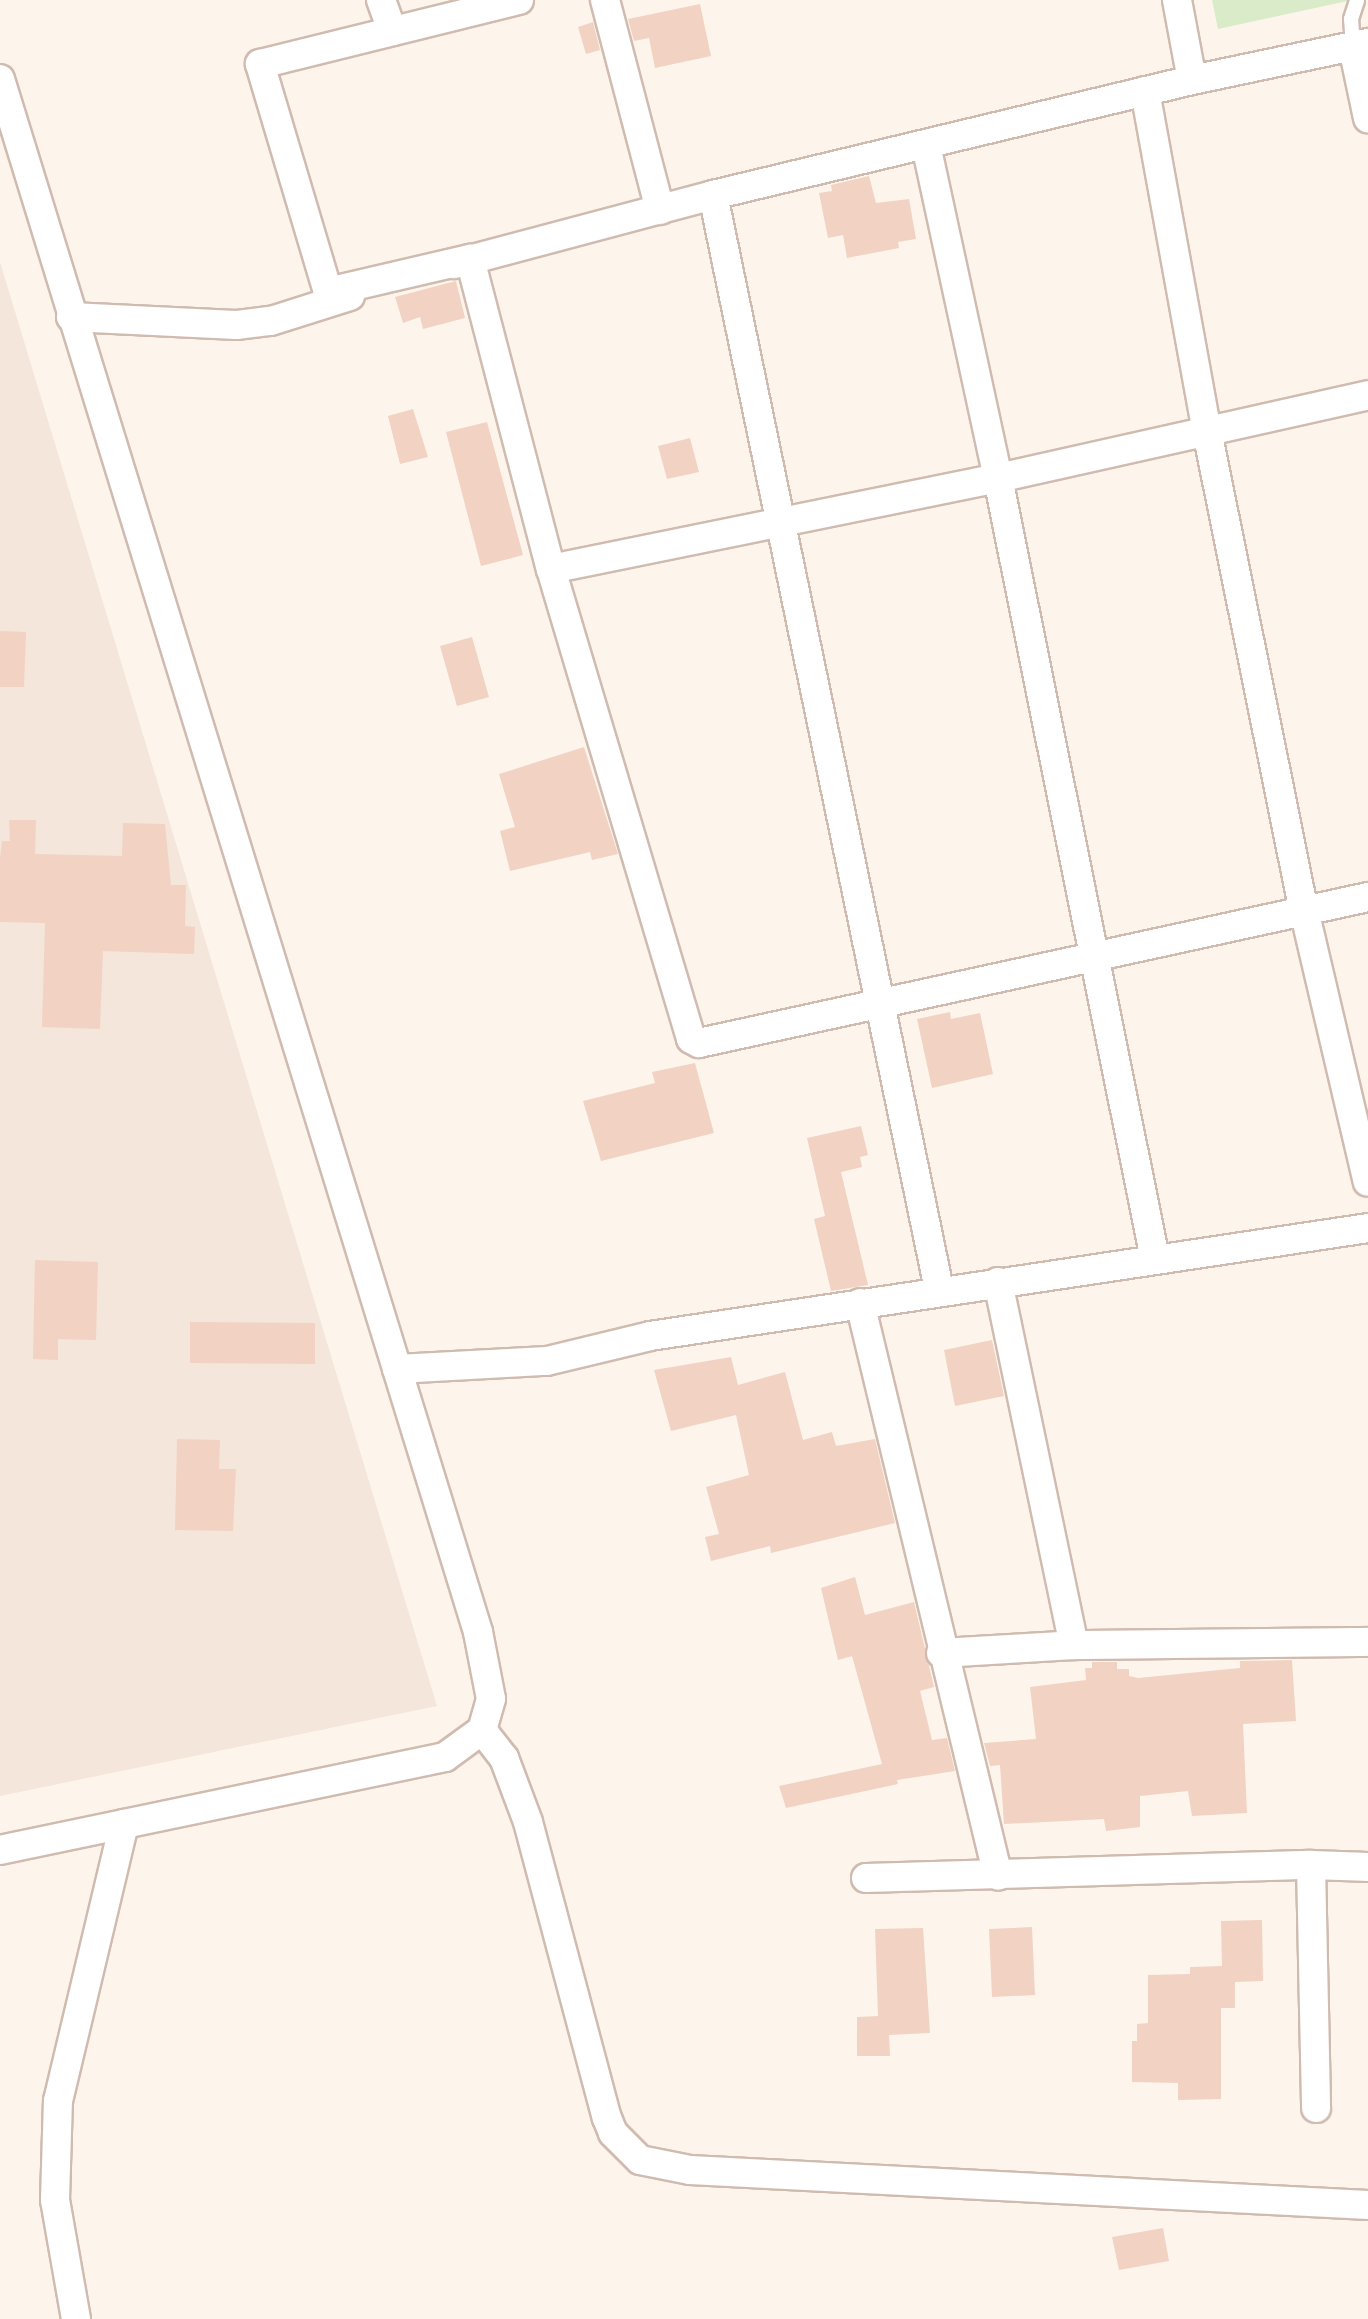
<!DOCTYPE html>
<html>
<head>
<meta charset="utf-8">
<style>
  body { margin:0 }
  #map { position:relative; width:1368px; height:2319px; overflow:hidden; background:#fdf5eb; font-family:"Titillium Web",sans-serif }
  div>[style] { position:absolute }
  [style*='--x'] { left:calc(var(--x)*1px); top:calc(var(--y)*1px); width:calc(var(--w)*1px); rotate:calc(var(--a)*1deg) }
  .residential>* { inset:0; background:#f4e6da }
  .green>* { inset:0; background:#d9ebc9 }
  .building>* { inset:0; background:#f2d2c3 }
  .roads { filter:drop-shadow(2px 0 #d0bbb0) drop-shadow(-2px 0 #d0bbb0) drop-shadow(0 2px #d0bbb0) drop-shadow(0 -2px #d0bbb0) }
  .lane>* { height:14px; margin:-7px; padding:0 7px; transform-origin:7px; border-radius:7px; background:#fff }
  .street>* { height:28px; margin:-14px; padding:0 14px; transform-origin:14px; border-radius:14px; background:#fff }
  span { translate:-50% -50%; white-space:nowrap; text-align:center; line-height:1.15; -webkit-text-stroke:8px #fff9f2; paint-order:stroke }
</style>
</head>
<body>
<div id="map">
  <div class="residential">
    <div style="clip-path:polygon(0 262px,437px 1706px,0 1796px)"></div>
  </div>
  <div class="green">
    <div style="clip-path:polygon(1212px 0,1352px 0,1218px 29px)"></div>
  </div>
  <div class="building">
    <div style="clip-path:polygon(700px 4px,711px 56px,655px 68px,649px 38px,634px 41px,628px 19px)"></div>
    <div style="clip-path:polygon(593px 22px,600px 50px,586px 54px,578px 27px)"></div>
    <div style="clip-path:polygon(869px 176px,876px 203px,909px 199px,916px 239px,898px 242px,899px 248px,847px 258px,843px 235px,828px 238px,819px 193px,832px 191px,831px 185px)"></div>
    <div style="clip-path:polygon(456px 281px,465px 318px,423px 329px,420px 317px,403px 323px,395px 297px)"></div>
    <div style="clip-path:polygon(413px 409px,428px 457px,400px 464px,388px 416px)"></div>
    <div style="clip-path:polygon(487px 422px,523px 555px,481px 566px,446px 432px)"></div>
    <div style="clip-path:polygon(690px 438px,699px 472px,667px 479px,658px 446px)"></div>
    <div style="clip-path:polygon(0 631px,26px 632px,24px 687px,0 687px)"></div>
    <div style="clip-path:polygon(472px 637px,489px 697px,457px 706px,440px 646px)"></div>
    <div style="clip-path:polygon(584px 747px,618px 854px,592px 860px,590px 852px,510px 871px,500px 831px,515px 827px,499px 774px)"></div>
    <div style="clip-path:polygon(9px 820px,36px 820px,35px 854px,122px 856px,123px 823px,165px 824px,171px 885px,186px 885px,185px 926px,195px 927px,194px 954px,103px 951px,100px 1029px,42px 1027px,45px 923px,0 922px,0 858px,2px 841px,10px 841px)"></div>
    <div style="clip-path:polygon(950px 1012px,951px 1019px,980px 1013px,993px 1074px,932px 1088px,917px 1019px)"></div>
    <div style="clip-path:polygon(695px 1063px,714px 1133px,601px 1161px,583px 1101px,655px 1083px,652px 1072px)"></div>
    <div style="clip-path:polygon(861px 1126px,868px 1155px,860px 1157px,862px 1167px,841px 1172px,868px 1285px,831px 1291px,814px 1219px,825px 1216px,807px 1138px)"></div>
    <div style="clip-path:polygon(35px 1260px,98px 1262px,96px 1340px,58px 1339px,58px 1360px,33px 1359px)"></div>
    <div style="clip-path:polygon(190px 1322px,315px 1323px,315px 1364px,190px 1363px)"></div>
    <div style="clip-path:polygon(992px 1340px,1004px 1396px,955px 1406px,944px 1350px)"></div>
    <div style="clip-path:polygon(731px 1357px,738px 1385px,785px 1372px,803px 1440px,832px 1432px,836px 1446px,875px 1439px,895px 1523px,771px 1553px,770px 1546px,711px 1561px,705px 1537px,719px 1534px,706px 1487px,749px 1475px,736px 1415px,671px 1431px,654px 1370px)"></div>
    <div style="clip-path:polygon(177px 1439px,220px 1440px,219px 1469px,236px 1469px,233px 1531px,175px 1530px)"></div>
    <div style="clip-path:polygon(855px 1577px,865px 1615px,914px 1602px,934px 1687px,920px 1691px,932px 1740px,947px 1738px,955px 1771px,897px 1780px,898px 1784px,786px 1808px,779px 1786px,882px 1764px,852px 1656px,838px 1660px,821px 1588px)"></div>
    <div style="clip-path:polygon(1292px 1660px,1296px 1721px,1243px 1724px,1247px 1813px,1192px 1816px,1188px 1791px,1140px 1796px,1140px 1827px,1106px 1831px,1104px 1819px,1004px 1824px,1000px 1765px,990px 1766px,984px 1743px,1036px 1739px,1030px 1687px,1086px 1680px,1085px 1668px,1092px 1668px,1092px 1662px,1117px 1662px,1117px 1669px,1129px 1669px,1129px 1676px,1138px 1678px,1240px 1668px,1240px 1661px)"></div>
    <div style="clip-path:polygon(1262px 1920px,1263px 1981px,1235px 1982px,1235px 2008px,1221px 2008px,1221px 2099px,1178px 2100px,1178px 2083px,1132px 2082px,1132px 2041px,1137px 2041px,1137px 2024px,1148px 2023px,1148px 1975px,1190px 1974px,1190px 1967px,1222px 1966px,1221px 1921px)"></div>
    <div style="clip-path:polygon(1032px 1927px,1035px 1995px,992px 1997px,989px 1929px)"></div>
    <div style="clip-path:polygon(923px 1928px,930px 2033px,889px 2035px,890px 2056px,857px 2056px,857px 2017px,878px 2016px,875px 1929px)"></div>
    <div style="clip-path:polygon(1163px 2228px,1169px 2261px,1119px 2270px,1112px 2237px)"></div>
  </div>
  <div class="roads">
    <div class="lane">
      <div style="--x:1353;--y:47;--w:28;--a:-94"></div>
      <div style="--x:1351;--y:19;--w:20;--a:-72"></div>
    </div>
    <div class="street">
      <div style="--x:381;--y:0;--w:33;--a:70"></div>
      <div style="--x:519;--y:0;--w:267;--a:166.1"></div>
      <div style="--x:260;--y:64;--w:238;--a:73.4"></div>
      <div style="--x:328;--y:292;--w:146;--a:-13.1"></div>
      <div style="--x:470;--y:259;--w:320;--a:75.4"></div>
      <div style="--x:551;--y:569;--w:490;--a:73.4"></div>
      <div style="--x:691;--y:1039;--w:9;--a:27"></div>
      <div style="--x:699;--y:1043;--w:685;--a:-12.31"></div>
      <div style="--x:605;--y:0;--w:217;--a:75.3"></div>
      <div style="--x:1177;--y:0;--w:81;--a:79.4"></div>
      <div style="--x:1353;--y:47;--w:73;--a:78.1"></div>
      <div style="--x:0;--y:79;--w:1625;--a:72.89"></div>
      <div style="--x:478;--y:1632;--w:68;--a:79"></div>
      <div style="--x:491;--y:1699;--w:32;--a:106"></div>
      <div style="--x:482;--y:1730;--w:46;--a:143.9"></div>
      <div style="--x:445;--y:1757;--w:455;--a:168.2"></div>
      <div style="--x:1145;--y:91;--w:346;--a:79.7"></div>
      <div style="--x:1207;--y:431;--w:489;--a:78.6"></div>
      <div style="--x:1304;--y:910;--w:279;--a:76.8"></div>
      <div style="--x:926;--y:145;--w:341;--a:77.8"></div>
      <div style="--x:998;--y:478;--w:797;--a:78.63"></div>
      <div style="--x:713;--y:195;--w:1117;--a:78.33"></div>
      <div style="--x:454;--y:264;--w:268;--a:-14.9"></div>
      <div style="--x:713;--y:195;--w:493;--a:-13.5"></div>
      <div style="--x:1192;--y:80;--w:180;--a:-11.9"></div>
      <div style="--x:71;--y:317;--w:165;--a:2.8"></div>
      <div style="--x:236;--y:325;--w:35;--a:-7"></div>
      <div style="--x:271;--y:321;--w:83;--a:-17.6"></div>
      <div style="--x:551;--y:569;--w:456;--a:-11.5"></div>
      <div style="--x:998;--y:478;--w:379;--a:-12.6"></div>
      <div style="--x:998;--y:1282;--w:371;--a:78.2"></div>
      <div style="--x:860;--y:1303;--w:589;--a:76.46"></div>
      <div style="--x:397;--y:1369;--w:150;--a:-3.1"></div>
      <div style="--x:547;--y:1361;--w:106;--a:-13.6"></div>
      <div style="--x:650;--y:1336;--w:726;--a:-8.55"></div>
      <div style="--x:941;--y:1653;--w:133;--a:-3.4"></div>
      <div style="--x:1074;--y:1645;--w:294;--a:-0.6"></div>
      <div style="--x:482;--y:1730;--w:36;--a:52"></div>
      <div style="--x:504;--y:1758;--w:68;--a:69.4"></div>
      <div style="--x:528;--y:1822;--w:306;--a:75.1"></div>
      <div style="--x:607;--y:2118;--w:16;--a:68"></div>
      <div style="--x:613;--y:2133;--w:38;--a:45"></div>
      <div style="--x:640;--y:2160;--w:51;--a:11.3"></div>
      <div style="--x:690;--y:2170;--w:679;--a:2.96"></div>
      <div style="--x:1311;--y:1865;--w:243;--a:88.8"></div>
      <div style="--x:866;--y:1878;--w:445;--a:-1.7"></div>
      <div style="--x:1311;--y:1865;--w:57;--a:2"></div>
      <div style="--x:76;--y:2319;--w:121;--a:-100"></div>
      <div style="--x:55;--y:2200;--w:99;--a:-88.3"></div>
      <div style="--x:58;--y:2101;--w:285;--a:-76.6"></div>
    </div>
  </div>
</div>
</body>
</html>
